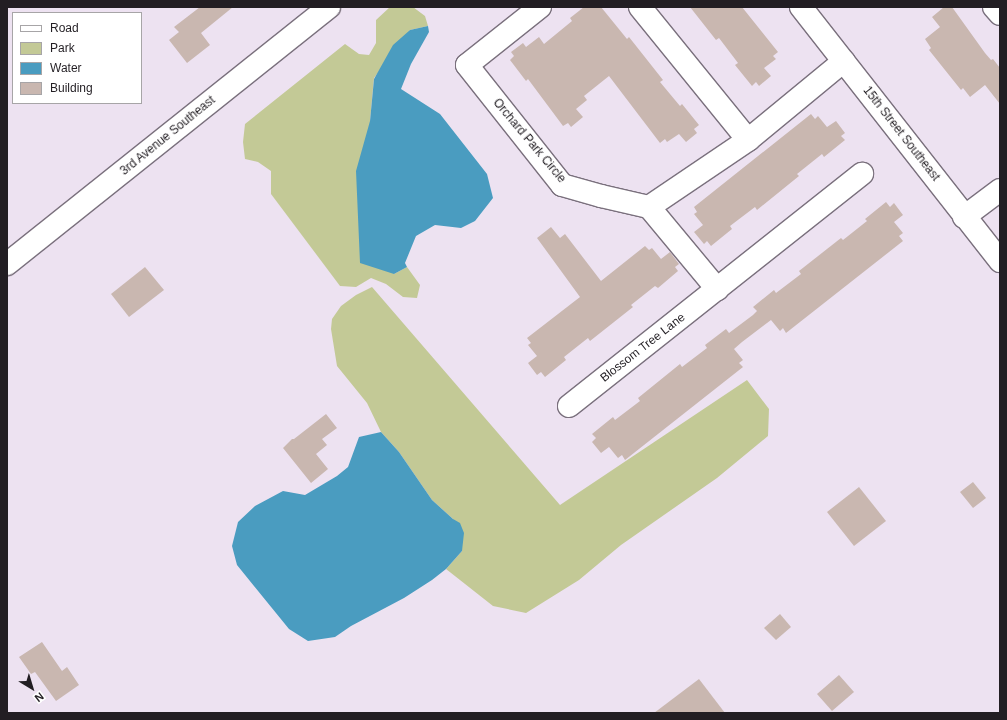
<!DOCTYPE html>
<html>
<head>
<meta charset="utf-8">
<style>
  body { margin:0 }
  #map { position:relative; width:1007px; height:720px; overflow:hidden; background:#ede2f1; font-family:Arial,sans-serif }
  div>[style] { position:absolute }
  [style*='--x'] { left:calc(var(--x)*1px); top:calc(var(--y)*1px); width:calc(var(--w)*1px); rotate:calc(var(--a)*1deg) }
  .green>* { inset:0; background:#c3c996 }
  .water>* { inset:0; background:#4a9cc0 }
  .building>* { inset:0; background:#c9b7b0 }
  .roads { filter:drop-shadow(1px 0 #7a707d) drop-shadow(-1px 0 #7a707d) drop-shadow(0 1px #7a707d) drop-shadow(0 -1px #7a707d) }
  .street>* { height:22px; margin:-11px; padding:0 11px; transform-origin:11px; border-radius:11px; background:#fff }
  span { translate:-50% -50%; white-space:nowrap; text-align:center; line-height:1.15; -webkit-text-stroke:3px #fff; paint-order:stroke }
  .street-label { font-size:12px; color:#221e23 }
  .frame { position:absolute; inset:0; border:8px solid #221e23; pointer-events:none }
  .legend { position:absolute; left:12px; top:12px; width:130px; height:92px; box-sizing:border-box; background:#fff; border:1px solid #a7a5a7; margin:0; padding:5px 7px; list-style:none; font-size:12px; color:#221e23 }
  .legend li { display:flex; align-items:center; gap:8px; height:20px }
  .legend b { width:20px; border:1px solid #a7a5a7 }
  .north { position:absolute; left:12px; top:668px; width:40px; height:40px; -webkit-text-stroke:3px #fff; paint-order:stroke; rotate:142deg; font-size:11px; font-weight:700; line-height:16px; text-align:center; color:#221e23 }
  .north::after { content:''; display:block; margin:auto; width:14px; height:18px; background:#221e23; clip-path:polygon(50% 0,100% 100%,50% 72%,0 100%) }
</style>
</head>
<body>
<div id="map">
  <div class="green">
    <div style="clip-path:polygon(390px 7px,413px 7px,425px 16px,428px 26px,410px 30px,374px 78px,370px 121px,394px 274px,407px 267px,420px 285px,417px 298px,403px 297px,386px 284px,371px 278px,356px 287px,340px 286px,271px 194px,271px 171px,258px 162px,245px 159px,243px 142px,245px 124px,345px 44px,359px 54px,369px 55px,376px 43px,376px 20px)"></div>
    <div style="clip-path:polygon(372px 287px,560px 505px,747px 380px,769px 409px,768px 436px,717px 478px,621px 545px,579px 580px,526px 613px,493px 606px,446px 569px,462px 551px,453px 519px,432px 500px,399px 452px,381px 432px,367px 403px,337px 366px,331px 329px,332px 319px,341px 306px,356px 295px)"></div>
  </div>
  <div class="water">
    <div style="clip-path:polygon(428px 26px,429px 32px,411px 64px,401px 89px,440px 114px,487px 174px,493px 198px,475px 221px,461px 228px,435px 225px,416px 236px,405px 263px,407px 267px,394px 274px,360px 263px,356px 171px,370px 121px,374px 79px,393px 45px,410px 30px)"></div>
    <div style="clip-path:polygon(381px 432px,399px 452px,432px 500px,453px 519px,460px 523px,464px 533px,462px 551px,446px 569px,432px 580px,404px 598px,351px 626px,335px 637px,308px 641px,289px 629px,237px 565px,232px 546px,238px 522px,255px 506px,283px 491px,305px 495px,337px 476px,348px 467px,359px 437px)"></div>
  </div>
  <div class="building">
    <div style="clip-path:polygon(200px 7px,233px 7px,201px 33px,210px 45px,187px 63px,169px 40px,179px 32px,174px 27px)"></div>
    <div style="clip-path:polygon(584px 7px,601px 7px,627px 39px,629px 37px,663px 80px,660px 82px,680px 106px,682px 104px,699px 125px,694px 129px,697px 133px,686px 142px,679px 134px,667px 142px,665px 139px,660px 143px,609px 76px,584px 96px,587px 100px,576px 109px,583px 117px,571px 127px,568px 123px,563px 126px,528px 79px,526px 81px,510px 60px,514px 56px,511px 52px,523px 43px,526px 47px,539px 37px,544px 44px,572px 21px,570px 18px)"></div>
    <div style="clip-path:polygon(690px 7px,742px 7px,778px 52px,773px 56px,776px 59px,764px 68px,771px 76px,759px 86px,756px 82px,752px 86px,735px 65px,738px 63px,719px 38px,716px 40px)"></div>
    <div style="clip-path:polygon(944px 7px,952px 7px,985px 53px,991px 60px,993px 59px,1000px 68px,1000px 104px,985px 85px,970px 97px,963px 88px,961px 90px,929px 50px,931px 48px,925px 39px,940px 27px,932px 17px)"></div>
    <div style="clip-path:polygon(811px 114px,815px 119px,818px 116px,827px 127px,836px 121px,845px 133px,841px 136px,845px 140px,824px 157px,822px 154px,797px 174px,799px 176px,757px 210px,755px 207px,730px 226px,732px 229px,711px 246px,707px 241px,704px 244px,694px 232px,703px 225px,694px 214px,697px 212px,694px 207px)"></div>
    <div style="clip-path:polygon(886px 202px,890px 207px,894px 203px,903px 215px,894px 222px,903px 233px,899px 236px,903px 241px,786px 333px,783px 328px,780px 331px,771px 320px,742px 342px,734px 349px,743px 360px,739px 363px,743px 367px,625px 460px,622px 455px,618px 458px,609px 447px,601px 453px,592px 442px,596px 438px,592px 434px,613px 417px,615px 420px,640px 401px,638px 398px,680px 364px,682px 367px,707px 348px,705px 345px,726px 329px,729px 333px,753px 315px,757px 311px,753px 307px,774px 290px,776px 293px,801px 274px,799px 271px,841px 238px,843px 240px,867px 221px,865px 219px)"></div>
    <div style="clip-path:polygon(551px 227px,560px 238px,565px 234px,601px 281px,645px 246px,649px 250px,652px 248px,661px 259px,670px 252px,679px 264px,675px 267px,678px 271px,658px 288px,655px 286px,631px 305px,633px 307px,590px 341px,588px 338px,564px 357px,566px 360px,545px 377px,541px 372px,537px 375px,528px 363px,537px 356px,528px 345px,531px 343px,527px 338px,580px 297px,537px 238px)"></div>
    <div style="clip-path:polygon(145px 267px,164px 290px,129px 317px,111px 294px)"></div>
    <div style="clip-path:polygon(326px 414px,337px 428px,322px 439px,327px 445px,316px 454px,328px 469px,311px 483px,283px 448px,292px 439px,294px 439px)"></div>
    <div style="clip-path:polygon(973px 482px,986px 498px,973px 508px,960px 492px)"></div>
    <div style="clip-path:polygon(859px 487px,886px 521px,854px 546px,827px 512px)"></div>
    <div style="clip-path:polygon(780px 614px,791px 627px,776px 640px,764px 628px)"></div>
    <div style="clip-path:polygon(42px 642px,62px 671px,67px 667px,79px 685px,56px 701px,35px 672px,31px 674px,19px 657px)"></div>
    <div style="clip-path:polygon(839px 675px,854px 692px,832px 711px,817px 694px)"></div>
    <div style="clip-path:polygon(699px 679px,725px 713px,654px 713px)"></div>
  </div>
  <div class="roads">
    <div class="street">
      <div style="--x:540;--y:7;--w:93;--a:141.5"></div>
      <div style="--x:467;--y:65;--w:153;--a:51.6"></div>
      <div style="--x:562;--y:185;--w:41;--a:15.8"></div>
      <div style="--x:601;--y:196;--w:49;--a:12.9"></div>
      <div style="--x:649;--y:207;--w:120;--a:-34.1"></div>
      <div style="--x:748;--y:140;--w:124;--a:-39.5"></div>
      <div style="--x:640;--y:7;--w:171;--a:50.9"></div>
      <div style="--x:801;--y:7;--w:323;--a:51.9"></div>
      <div style="--x:994;--y:7;--w:9;--a:49"></div>
      <div style="--x:649;--y:207;--w:107;--a:50.3"></div>
      <div style="--x:964;--y:217;--w:45;--a:-36.9"></div>
      <div style="--x:7;--y:264;--w:412;--a:-38.6"></div>
      <div style="--x:569;--y:406;--w:374;--a:-38.4"></div>
    </div>
  </div>
  <div class="street-label">
    <span style="left:901px;top:134px;rotate:52deg">15th Street Southeast</span>
    <span style="left:168px;top:136px;rotate:-39deg">3rd Avenue Southeast</span>
    <span style="left:529px;top:141px;rotate:50deg">Orchard Park Circle</span>
    <span style="left:643px;top:348px;rotate:-38deg">Blossom Tree Lane</span>
  </div>
  <div class="frame"></div>
  <ul class="legend">
  <li><b style="height:5px;background:#fff"></b>Road</li>
  <li><b style="height:11px;background:#c3c996"></b>Park</li>
  <li><b style="height:11px;background:#4a9cc0"></b>Water</li>
  <li><b style="height:11px;background:#c9b7b0"></b>Building</li>
  </ul>
  <div class="north">N</div>
</div>
</body>
</html>
